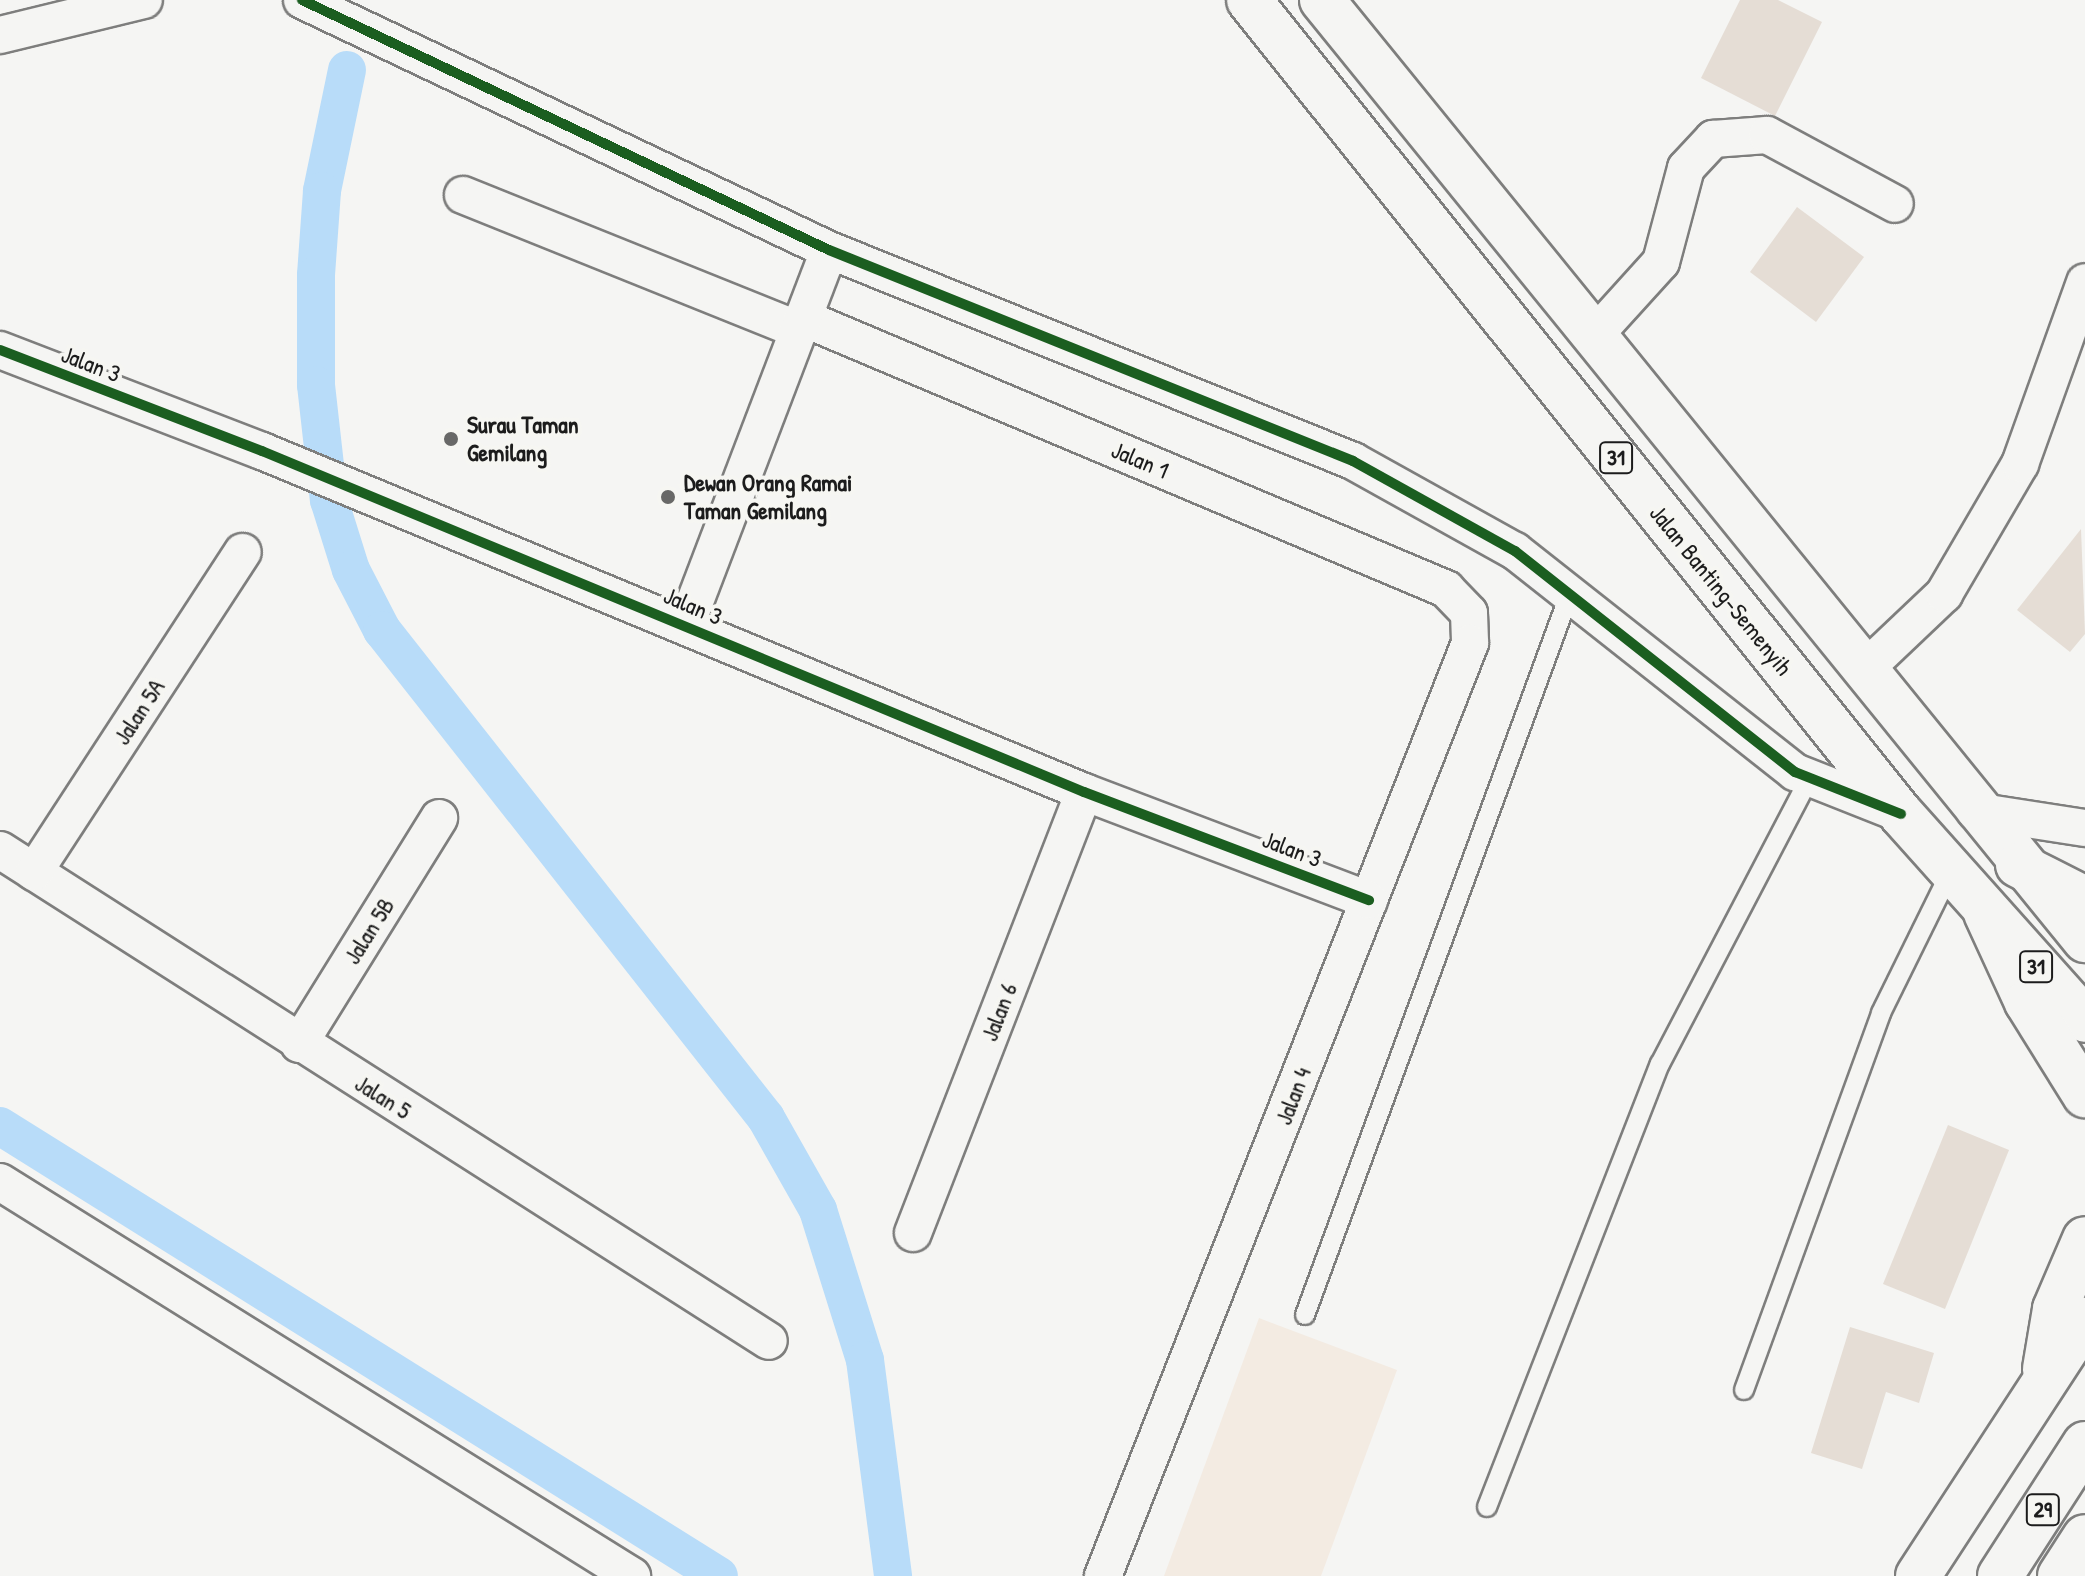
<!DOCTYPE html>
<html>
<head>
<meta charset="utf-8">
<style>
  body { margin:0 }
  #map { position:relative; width:2085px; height:1576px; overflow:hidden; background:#f5f5f3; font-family:"Patrick Hand",sans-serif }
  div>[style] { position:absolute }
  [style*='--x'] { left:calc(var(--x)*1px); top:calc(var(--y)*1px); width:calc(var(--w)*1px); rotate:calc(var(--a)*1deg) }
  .built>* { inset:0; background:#f3ebe2 }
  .canal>* { height:38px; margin:-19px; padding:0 19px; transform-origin:19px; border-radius:19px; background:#b8dcf9 }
  .building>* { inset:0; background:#e5ddd5 }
  .roads { filter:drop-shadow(2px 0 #7e7e7d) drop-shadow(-2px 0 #7e7e7d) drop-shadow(0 2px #7e7e7d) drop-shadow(0 -2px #7e7e7d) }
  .lane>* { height:18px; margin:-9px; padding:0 9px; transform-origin:9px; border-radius:9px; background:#f5f5f3 }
  .street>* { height:36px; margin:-18px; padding:0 18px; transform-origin:18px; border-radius:18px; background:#f5f5f3 }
  .primary>* { height:44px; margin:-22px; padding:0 22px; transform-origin:22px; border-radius:22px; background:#f5f5f3 }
  .highway>* { height:44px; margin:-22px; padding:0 22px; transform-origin:22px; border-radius:22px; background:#f5f5f3 }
  .cycleway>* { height:10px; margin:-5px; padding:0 5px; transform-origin:5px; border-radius:5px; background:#1b5e20 }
  .dots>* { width:22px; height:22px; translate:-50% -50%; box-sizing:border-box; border:4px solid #f6f6f2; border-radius:50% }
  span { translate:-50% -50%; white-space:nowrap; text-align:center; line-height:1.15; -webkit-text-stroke:8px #f6f6f2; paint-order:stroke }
  .shield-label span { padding:2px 6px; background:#f6f6f2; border:2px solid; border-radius:6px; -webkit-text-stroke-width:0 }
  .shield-label { font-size:22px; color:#1c1c1c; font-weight:700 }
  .street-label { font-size:24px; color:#1c1c1c }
  .poi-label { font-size:24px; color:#1c1c1c; font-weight:700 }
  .left { translate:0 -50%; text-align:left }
</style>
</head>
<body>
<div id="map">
  <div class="built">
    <div style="clip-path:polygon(1259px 1318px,1397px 1370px,1321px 1576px,1164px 1576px)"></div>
  </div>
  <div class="canal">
    <div style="--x:347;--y:70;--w:124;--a:101.7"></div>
    <div style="--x:322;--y:191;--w:84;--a:94.1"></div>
    <div style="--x:316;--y:275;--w:110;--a:90"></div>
    <div style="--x:316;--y:385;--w:116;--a:83.6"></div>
    <div style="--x:329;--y:500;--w:73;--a:72.6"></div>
    <div style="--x:351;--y:570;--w:68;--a:62.7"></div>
    <div style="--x:382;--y:630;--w:621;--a:51.8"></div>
    <div style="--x:766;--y:1118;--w:106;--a:60.5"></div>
    <div style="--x:818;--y:1210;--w:157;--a:72.6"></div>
    <div style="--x:865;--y:1360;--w:218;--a:82.6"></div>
    <div style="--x:0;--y:1126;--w:848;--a:32.04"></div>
  </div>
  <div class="building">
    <div style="clip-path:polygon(1740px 0,1778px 0,1822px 22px,1775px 116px,1701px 78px)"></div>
    <div style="clip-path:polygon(1797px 207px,1864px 257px,1816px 322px,1750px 272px)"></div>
    <div style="clip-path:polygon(2081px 529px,2085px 634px,2070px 652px,2017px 610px)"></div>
    <div style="clip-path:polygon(1948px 1125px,2009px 1150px,1945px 1309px,1883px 1284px)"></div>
    <div style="clip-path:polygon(1850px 1327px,1934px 1353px,1919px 1403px,1886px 1392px,1862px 1469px,1811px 1453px)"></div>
  </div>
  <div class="roads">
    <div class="lane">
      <div style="--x:1305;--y:1315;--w:769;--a:-69.85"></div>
      <div style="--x:1744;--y:1390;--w:401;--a:-70"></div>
      <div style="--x:1881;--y:1013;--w:158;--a:-63.8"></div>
      <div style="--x:1487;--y:1507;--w:476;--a:-68.7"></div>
      <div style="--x:1660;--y:1064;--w:322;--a:-62.4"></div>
    </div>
    <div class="street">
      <div style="--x:302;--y:0;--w:583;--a:25.38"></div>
      <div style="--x:829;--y:250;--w:565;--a:21.93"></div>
      <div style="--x:1353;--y:461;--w:185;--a:29.1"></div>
      <div style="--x:1515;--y:551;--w:357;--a:38.3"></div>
      <div style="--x:1795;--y:772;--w:114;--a:21.6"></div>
      <div style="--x:0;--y:35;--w:148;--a:-13.7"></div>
      <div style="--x:463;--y:195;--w:362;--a:21.9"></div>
      <div style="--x:803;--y:318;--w:698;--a:22.85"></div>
      <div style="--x:1446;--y:589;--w:33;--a:46"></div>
      <div style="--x:1469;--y:613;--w:30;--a:88"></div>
      <div style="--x:1470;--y:643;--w:1003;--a:111.47"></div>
      <div style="--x:1593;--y:337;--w:101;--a:-47.8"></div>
      <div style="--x:1661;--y:262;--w:97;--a:-75.1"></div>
      <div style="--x:1686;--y:168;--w:40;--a:-47"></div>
      <div style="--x:1713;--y:139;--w:54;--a:-4.2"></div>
      <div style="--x:1767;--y:135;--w:145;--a:28.3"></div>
      <div style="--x:0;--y:350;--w:281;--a:21.1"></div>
      <div style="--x:262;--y:451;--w:890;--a:22.53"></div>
      <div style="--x:1084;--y:792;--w:305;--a:20.8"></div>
      <div style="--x:686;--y:625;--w:401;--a:-69.1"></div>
      <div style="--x:1863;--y:671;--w:112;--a:-43.5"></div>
      <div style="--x:1944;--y:594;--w:151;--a:-59.7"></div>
      <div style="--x:2020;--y:464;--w:193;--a:-70.3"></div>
      <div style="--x:1975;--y:811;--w:111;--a:8.8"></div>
      <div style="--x:0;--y:850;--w:912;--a:32.56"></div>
      <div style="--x:34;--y:872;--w:382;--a:-56.9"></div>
      <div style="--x:299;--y:1044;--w:266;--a:-58.2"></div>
      <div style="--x:0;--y:1182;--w:745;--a:31.94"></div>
      <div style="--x:913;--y:1233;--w:473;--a:-68.8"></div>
    </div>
    <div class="primary">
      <div style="--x:1249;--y:0;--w:1043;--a:51.31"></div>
      <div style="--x:1901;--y:814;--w:276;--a:48.2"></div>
      <div style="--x:1322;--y:0;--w:1211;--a:50.93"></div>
    </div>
    <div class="highway">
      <div style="--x:2018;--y:865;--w:75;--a:26.9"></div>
      <div style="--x:1986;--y:913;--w:98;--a:65.3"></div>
      <div style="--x:2027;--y:1002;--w:110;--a:58.1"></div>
      <div style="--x:2045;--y:1369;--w:61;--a:-80.5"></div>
      <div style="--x:2055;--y:1309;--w:76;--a:-66.8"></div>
      <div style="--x:1918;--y:1576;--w:306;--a:-56.9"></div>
      <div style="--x:2000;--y:1576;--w:157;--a:-57.2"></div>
      <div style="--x:2060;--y:1576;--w:46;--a:-57.3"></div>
    </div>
  </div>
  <div class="cycleway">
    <div style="--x:302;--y:0;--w:583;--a:25.38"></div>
    <div style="--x:829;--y:250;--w:565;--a:21.93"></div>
    <div style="--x:1353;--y:461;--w:185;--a:29.1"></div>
    <div style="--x:1515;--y:551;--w:357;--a:38.3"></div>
    <div style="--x:1795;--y:772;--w:114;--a:21.6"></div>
    <div style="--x:0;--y:350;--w:281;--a:21.1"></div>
    <div style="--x:262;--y:451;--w:890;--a:22.53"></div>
    <div style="--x:1084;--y:792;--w:305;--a:20.8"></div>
  </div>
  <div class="dots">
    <div style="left:451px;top:439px;background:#686867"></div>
    <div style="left:668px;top:497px;background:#686867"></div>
  </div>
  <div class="shield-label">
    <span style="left:1616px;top:458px">31</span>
    <span style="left:2036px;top:967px">31</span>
    <span style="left:2043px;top:1510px">29</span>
  </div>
  <div class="street-label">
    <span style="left:91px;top:364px;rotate:21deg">Jalan 3</span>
    <span style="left:1140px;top:460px;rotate:23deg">Jalan 1</span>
    <span style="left:1721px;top:590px;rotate:51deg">Jalan Banting-Semenyih</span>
    <span style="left:693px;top:606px;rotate:23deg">Jalan 3</span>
    <span style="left:139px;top:712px;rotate:-57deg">Jalan 5A</span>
    <span style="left:1292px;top:849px;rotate:21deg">Jalan 3</span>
    <span style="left:369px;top:931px;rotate:-58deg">Jalan 5B</span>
    <span style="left:999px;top:1012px;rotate:-69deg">Jalan 6</span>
    <span style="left:1293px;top:1096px;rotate:-69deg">Jalan 4</span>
    <span style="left:383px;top:1097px;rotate:32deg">Jalan 5</span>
  </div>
  <div class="poi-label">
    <span class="left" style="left:467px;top:439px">Surau Taman<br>Gemilang</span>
    <span class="left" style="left:684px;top:497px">Dewan Orang Ramai<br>Taman Gemilang</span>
  </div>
</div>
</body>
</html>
